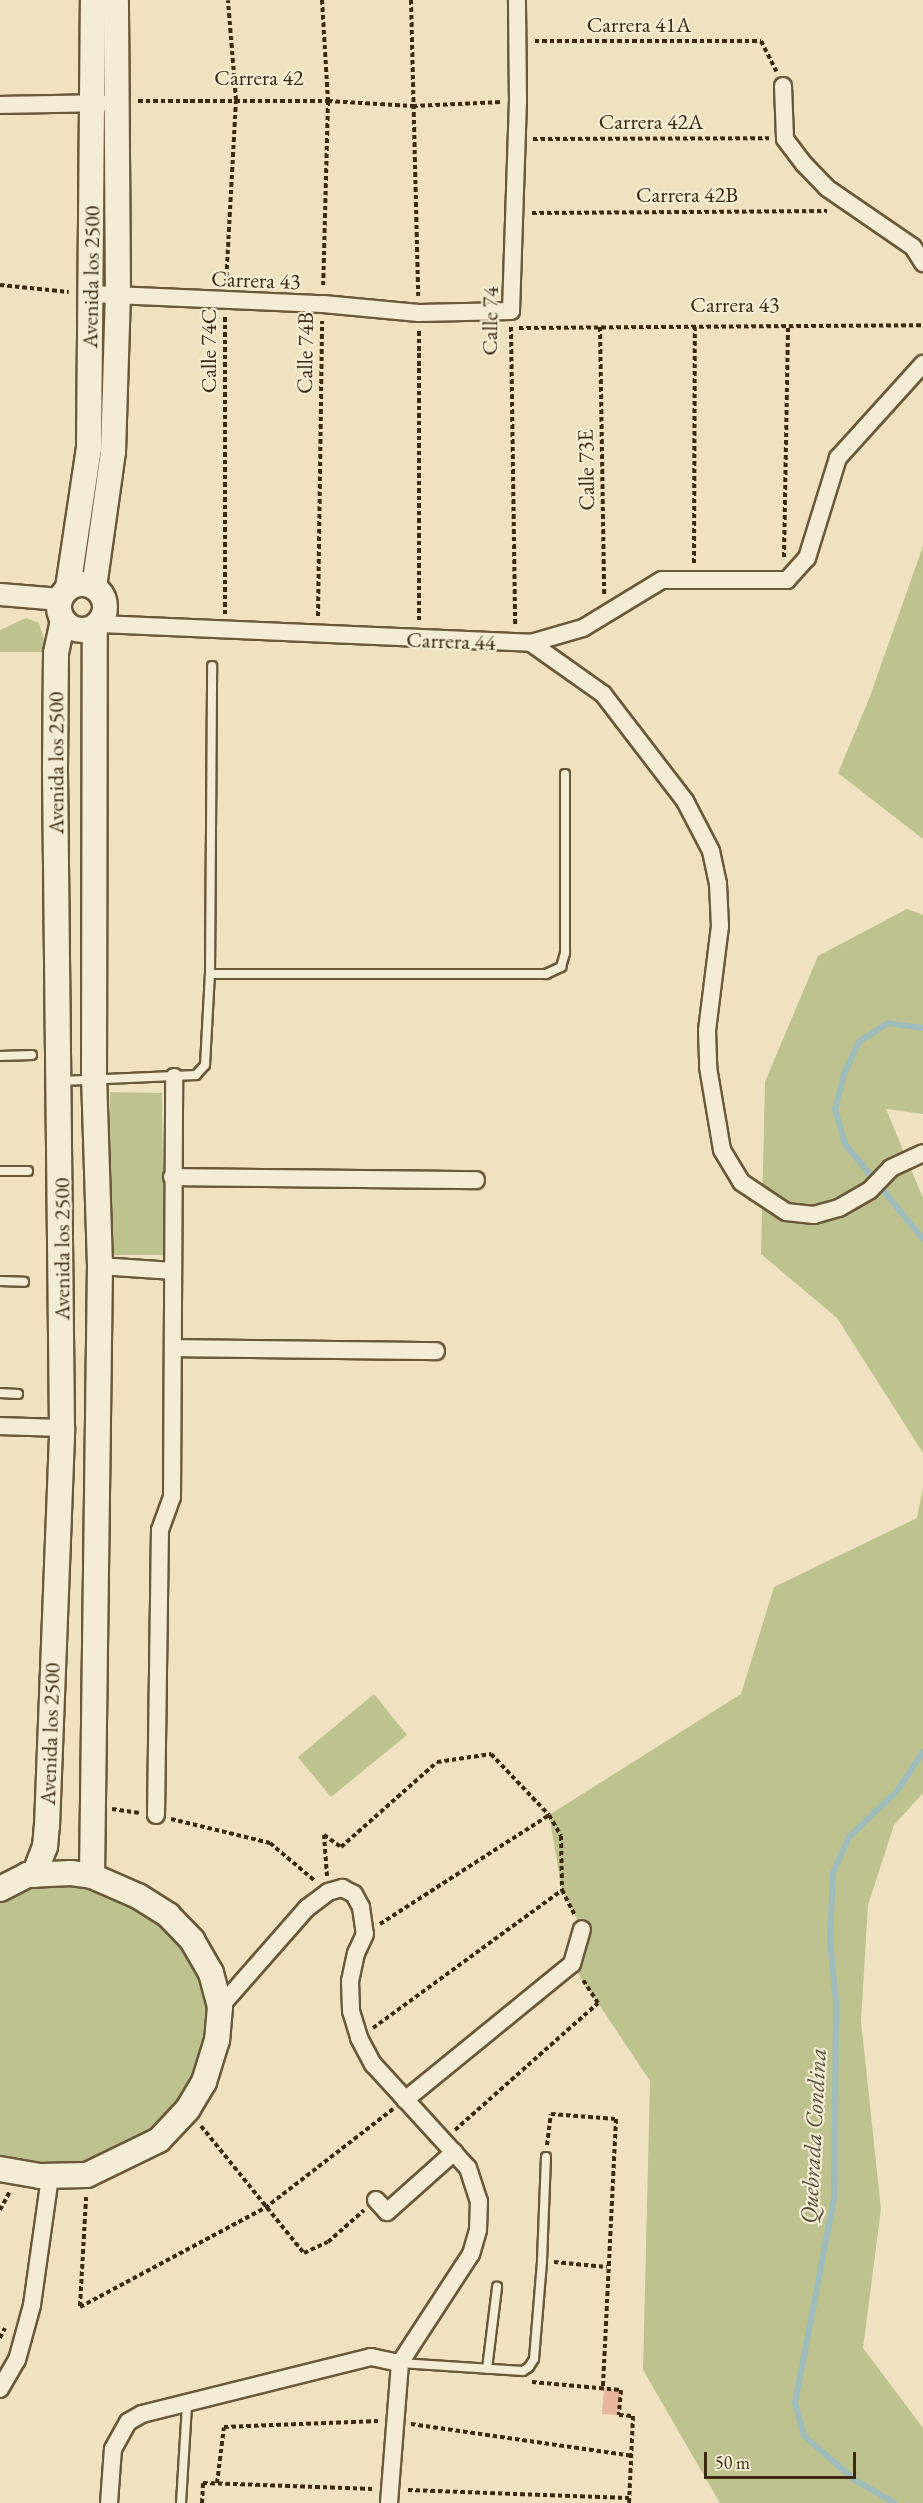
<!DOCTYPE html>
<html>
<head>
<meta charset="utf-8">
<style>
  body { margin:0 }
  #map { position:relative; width:923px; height:2503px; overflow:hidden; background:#f0e2c0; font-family:"EB Garamond",serif }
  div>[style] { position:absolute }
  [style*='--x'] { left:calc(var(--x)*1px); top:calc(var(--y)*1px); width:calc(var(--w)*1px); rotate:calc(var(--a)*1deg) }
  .green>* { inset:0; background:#bec28f }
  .stream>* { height:6px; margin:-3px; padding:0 3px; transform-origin:3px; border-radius:3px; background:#9dbcba }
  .building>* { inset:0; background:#e8b69c }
  .path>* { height:4px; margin-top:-2px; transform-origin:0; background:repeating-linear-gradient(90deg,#3d2a0e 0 4.5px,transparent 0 7.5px) }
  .roads { filter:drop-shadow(2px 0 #6a583a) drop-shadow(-2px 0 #6a583a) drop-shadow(0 2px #6a583a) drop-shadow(0 -2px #6a583a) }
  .service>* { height:8px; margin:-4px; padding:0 4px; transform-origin:4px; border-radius:4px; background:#f5ecd6 }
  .minor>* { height:16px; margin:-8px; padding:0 8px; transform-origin:8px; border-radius:8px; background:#f5ecd6 }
  .tertiary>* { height:21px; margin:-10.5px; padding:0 10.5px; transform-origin:10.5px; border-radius:10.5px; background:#f5ecd6 }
  .secondary>* { height:24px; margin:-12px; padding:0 12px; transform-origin:12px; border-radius:12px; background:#f5ecd6 }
  .secondary>.ring { margin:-12px; padding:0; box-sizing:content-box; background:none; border:24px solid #f5ecd6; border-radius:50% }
  span { translate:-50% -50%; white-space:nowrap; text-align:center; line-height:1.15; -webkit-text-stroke:4.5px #f5ecd6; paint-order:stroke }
  .street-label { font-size:22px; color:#3d2a0e }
  .water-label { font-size:24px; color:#554e39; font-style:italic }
  .scale { position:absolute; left:704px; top:2452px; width:152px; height:27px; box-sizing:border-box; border:3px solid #3d2a0e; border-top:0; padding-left:8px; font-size:18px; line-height:21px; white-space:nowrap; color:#3d2a0e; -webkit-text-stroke:4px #f5ecd6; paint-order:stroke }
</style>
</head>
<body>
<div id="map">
  <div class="green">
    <div style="clip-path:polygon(923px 546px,923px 839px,838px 773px,869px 699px)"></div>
    <div style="clip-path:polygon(26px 618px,39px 623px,48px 652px,0 652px,0 630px)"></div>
    <div style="clip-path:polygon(907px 909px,923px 915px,923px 1114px,886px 1109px,923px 1198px,923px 1453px,837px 1318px,761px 1254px,765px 1082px,818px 956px)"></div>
    <div style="clip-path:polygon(110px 1092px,162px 1093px,164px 1255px,108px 1255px)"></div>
    <div style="clip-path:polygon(923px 1488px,923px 1793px,894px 1825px,868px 1905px,861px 2021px,881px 2209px,863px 2348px,923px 2428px,923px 2503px,720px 2503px,643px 2370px,650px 2081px,572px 1964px,582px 1929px,562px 1890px,549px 1815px,741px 1694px,774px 1587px,917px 1518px)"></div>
    <div style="clip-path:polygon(374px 1694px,407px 1735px,331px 1797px,298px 1757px)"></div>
    <div style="clip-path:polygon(92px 1876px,168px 1915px,220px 2007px,188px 2109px,87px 2175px,0 2169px,0 1889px)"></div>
  </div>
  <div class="stream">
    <div style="--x:923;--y:1028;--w:35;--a:-172"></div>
    <div style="--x:888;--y:1023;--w:35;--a:147"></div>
    <div style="--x:859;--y:1042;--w:35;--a:115"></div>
    <div style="--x:844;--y:1074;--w:36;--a:104"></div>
    <div style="--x:835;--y:1109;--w:36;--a:74"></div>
    <div style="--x:845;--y:1144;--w:123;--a:50.6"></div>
    <div style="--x:895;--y:2503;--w:46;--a:-150.1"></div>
    <div style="--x:855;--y:2480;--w:67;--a:-139.2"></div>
    <div style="--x:804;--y:2436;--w:34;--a:-105"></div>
    <div style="--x:795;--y:2403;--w:208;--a:-79.2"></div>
    <div style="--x:834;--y:2199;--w:198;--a:-89.4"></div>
    <div style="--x:836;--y:2001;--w:60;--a:-95.7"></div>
    <div style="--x:830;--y:1941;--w:68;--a:-87.5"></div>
    <div style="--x:833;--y:1873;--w:39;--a:-66"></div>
    <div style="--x:849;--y:1837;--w:66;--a:-43.8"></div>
    <div style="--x:897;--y:1791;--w:47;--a:-56.3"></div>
  </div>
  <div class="building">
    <div style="clip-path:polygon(604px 2388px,621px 2390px,619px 2415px,602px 2414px)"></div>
  </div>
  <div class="path">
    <div style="--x:322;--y:0;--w:101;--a:86.6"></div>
    <div style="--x:328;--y:101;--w:185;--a:91.5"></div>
    <div style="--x:411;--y:0;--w:296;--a:88.6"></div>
    <div style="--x:535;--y:41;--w:226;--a:0"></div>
    <div style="--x:761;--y:41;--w:34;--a:63"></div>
    <div style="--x:138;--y:101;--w:190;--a:0"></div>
    <div style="--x:328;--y:101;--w:85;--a:3.4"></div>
    <div style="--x:413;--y:106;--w:89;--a:-2.6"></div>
    <div style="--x:533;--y:139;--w:236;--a:-0.2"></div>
    <div style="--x:532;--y:213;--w:295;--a:-0.4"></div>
    <div style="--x:226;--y:284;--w:184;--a:-86.9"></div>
    <div style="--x:236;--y:100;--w:100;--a:-94.6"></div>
    <div style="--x:0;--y:285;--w:69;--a:5.8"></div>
    <div style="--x:511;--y:327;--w:299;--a:89.2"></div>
    <div style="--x:600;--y:327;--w:269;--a:89.1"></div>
    <div style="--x:519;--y:328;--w:404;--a:-0.4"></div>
    <div style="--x:419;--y:331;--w:289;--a:90"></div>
    <div style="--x:784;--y:557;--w:230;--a:-89"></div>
    <div style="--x:694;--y:563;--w:236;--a:-89.8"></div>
    <div style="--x:225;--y:614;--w:299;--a:-90"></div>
    <div style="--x:318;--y:616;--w:295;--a:-89.2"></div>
    <div style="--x:112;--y:1809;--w:28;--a:8"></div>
    <div style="--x:171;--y:1819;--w:102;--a:13.6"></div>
    <div style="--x:270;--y:1843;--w:59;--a:40.2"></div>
    <div style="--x:327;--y:1876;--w:41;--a:-94.2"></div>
    <div style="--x:324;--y:1835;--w:21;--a:35"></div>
    <div style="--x:341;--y:1847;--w:128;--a:-41.5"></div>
    <div style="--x:437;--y:1762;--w:55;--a:-8.4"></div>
    <div style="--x:491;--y:1754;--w:84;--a:46.4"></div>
    <div style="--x:549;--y:1815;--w:24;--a:60"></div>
    <div style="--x:561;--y:1836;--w:54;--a:88.9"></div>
    <div style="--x:562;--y:1890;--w:28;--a:63"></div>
    <div style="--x:380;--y:1924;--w:201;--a:-32.8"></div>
    <div style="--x:373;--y:2028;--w:234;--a:-36.1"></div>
    <div style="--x:201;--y:2126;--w:164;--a:51"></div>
    <div style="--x:304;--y:2253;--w:26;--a:-25"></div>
    <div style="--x:328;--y:2242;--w:48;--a:-41.6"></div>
    <div style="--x:455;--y:2130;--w:191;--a:-41.6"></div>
    <div style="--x:598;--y:2003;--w:30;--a:-123"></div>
    <div style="--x:547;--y:2145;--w:31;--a:-83"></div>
    <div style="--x:551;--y:2114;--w:65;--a:4.4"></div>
    <div style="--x:616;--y:2119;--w:269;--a:92.8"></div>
    <div style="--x:0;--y:2210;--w:21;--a:-62"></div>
    <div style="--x:554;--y:2262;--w:53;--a:5.4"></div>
    <div style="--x:80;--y:2306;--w:109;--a:-86.8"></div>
    <div style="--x:80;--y:2307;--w:210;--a:-28.2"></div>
    <div style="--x:265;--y:2208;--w:162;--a:-37.7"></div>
    <div style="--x:0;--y:2338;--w:11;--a:-63"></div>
    <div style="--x:532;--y:2382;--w:89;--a:5.1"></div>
    <div style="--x:621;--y:2390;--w:25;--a:95"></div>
    <div style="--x:619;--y:2415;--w:14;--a:4"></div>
    <div style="--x:633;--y:2416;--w:87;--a:92.6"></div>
    <div style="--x:411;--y:2424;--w:223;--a:8.2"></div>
    <div style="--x:217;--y:2483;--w:56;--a:-82.9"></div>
    <div style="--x:224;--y:2427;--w:155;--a:-2.2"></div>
    <div style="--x:408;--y:2490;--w:221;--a:2.1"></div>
    <div style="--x:202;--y:2503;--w:20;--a:-87"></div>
    <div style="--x:203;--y:2483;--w:171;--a:2"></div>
  </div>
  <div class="roads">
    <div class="service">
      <div style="--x:210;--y:974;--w:308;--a:-89.6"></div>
      <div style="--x:0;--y:1056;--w:32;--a:-2"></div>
      <div style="--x:62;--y:1081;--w:134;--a:-2.6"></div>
      <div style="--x:196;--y:1075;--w:13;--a:-48"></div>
      <div style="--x:205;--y:1065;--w:91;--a:-86.9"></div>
      <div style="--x:210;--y:974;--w:336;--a:0"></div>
      <div style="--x:546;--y:974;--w:17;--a:-25"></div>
      <div style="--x:561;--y:967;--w:15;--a:-74"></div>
      <div style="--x:565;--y:953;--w:179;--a:-90"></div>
      <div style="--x:0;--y:1171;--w:28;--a:0"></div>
      <div style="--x:0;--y:1281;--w:24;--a:2"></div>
      <div style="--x:0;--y:1393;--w:18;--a:3"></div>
      <div style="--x:400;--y:2363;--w:123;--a:3.7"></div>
      <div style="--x:523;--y:2371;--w:7;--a:-34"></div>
      <div style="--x:529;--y:2367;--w:9;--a:-58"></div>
      <div style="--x:534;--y:2359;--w:98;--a:-85.3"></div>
      <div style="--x:542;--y:2261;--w:104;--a:-87.8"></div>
      <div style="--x:487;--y:2369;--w:83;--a:-83"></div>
      <div style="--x:181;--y:2503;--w:98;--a:-86.5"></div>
    </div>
    <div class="minor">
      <div style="--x:783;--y:86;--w:53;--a:87.8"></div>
      <div style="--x:785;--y:139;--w:31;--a:53"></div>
      <div style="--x:804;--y:164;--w:33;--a:46"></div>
      <div style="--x:827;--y:188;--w:104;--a:34.5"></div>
      <div style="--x:913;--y:247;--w:19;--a:58"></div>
      <div style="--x:0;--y:105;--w:101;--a:-1.1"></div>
      <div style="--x:91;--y:294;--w:232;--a:2.5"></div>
      <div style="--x:323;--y:304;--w:96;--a:5.4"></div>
      <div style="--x:419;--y:313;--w:92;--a:-1.2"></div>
      <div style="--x:511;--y:311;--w:210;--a:-88.1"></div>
      <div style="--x:518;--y:101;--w:101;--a:-90.6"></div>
      <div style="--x:100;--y:624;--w:431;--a:2.5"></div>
      <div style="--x:531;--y:643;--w:54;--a:-16.1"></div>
      <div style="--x:583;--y:628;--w:92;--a:-31.3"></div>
      <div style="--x:662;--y:580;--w:125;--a:0"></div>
      <div style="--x:787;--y:580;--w:30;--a:-48"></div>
      <div style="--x:807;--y:558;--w:105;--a:-72.8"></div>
      <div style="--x:838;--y:458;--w:127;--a:-47.9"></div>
      <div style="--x:531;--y:643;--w:88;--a:35.3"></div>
      <div style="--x:603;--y:694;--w:135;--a:52.5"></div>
      <div style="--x:685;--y:801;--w:56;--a:62.5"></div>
      <div style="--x:711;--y:851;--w:34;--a:78"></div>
      <div style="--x:718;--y:884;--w:42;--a:87.3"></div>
      <div style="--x:720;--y:926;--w:106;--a:97.1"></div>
      <div style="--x:707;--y:1031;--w:36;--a:88"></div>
      <div style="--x:708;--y:1067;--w:84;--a:80.4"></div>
      <div style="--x:722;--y:1150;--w:37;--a:59"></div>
      <div style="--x:741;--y:1182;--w:54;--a:33.7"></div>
      <div style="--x:786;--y:1212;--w:28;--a:6"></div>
      <div style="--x:814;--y:1215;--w:26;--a:-16"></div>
      <div style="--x:839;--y:1208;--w:36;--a:-30"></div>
      <div style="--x:870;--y:1190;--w:30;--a:-46"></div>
      <div style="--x:891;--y:1168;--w:35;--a:-25"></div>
      <div style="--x:172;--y:1177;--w:304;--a:0.6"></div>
      <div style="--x:100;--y:1266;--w:73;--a:3.9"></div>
      <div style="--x:173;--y:1348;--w:263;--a:0.7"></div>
      <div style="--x:0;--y:1426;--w:62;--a:1.8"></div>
      <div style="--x:156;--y:1815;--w:285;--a:-89.2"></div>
      <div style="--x:160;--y:1530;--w:35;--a:-70"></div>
      <div style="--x:172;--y:1497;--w:420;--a:-89.7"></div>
      <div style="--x:220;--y:2007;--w:132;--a:-48.7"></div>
      <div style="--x:307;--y:1908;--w:26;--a:-37"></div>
      <div style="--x:328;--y:1892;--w:15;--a:-16"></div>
      <div style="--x:342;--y:1888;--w:13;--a:27"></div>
      <div style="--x:354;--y:1894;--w:15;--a:62"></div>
      <div style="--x:361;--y:1907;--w:27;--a:82"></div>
      <div style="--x:365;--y:1934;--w:21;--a:115"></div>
      <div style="--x:356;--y:1953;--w:29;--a:102"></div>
      <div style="--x:350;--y:1981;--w:30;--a:88"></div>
      <div style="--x:351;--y:2011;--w:28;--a:73"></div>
      <div style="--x:359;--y:2038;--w:30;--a:62"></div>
      <div style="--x:373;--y:2064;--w:141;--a:47.6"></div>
      <div style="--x:468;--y:2168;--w:35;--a:72"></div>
      <div style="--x:479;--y:2201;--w:29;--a:92"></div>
      <div style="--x:478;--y:2230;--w:25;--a:106"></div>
      <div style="--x:471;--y:2254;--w:130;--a:123.1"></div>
      <div style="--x:400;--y:2363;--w:140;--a:94.5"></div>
      <div style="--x:405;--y:2100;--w:215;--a:-39.2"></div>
      <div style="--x:572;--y:1964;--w:36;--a:-74"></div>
      <div style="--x:376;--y:2200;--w:16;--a:47"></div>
      <div style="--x:387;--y:2212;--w:90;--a:-41.8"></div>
      <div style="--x:0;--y:2389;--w:34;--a:-60"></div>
      <div style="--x:17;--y:2360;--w:57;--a:-74.7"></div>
      <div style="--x:32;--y:2305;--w:129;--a:-82"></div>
      <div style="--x:109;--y:2503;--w:54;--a:-85.8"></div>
      <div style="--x:113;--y:2449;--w:31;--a:-61"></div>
      <div style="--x:128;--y:2422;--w:16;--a:-30"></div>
      <div style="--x:142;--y:2414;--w:236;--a:-14"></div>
      <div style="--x:371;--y:2357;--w:30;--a:12"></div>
    </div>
    <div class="tertiary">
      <div style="--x:0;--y:594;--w:60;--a:4.8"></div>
    </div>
    <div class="secondary">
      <div class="ring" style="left:59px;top:584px;width:22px;height:22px"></div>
      <div style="--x:94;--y:587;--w:136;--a:-82"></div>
      <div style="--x:113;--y:452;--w:156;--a:-88.2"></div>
      <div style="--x:118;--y:296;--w:296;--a:-90.4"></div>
      <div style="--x:68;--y:588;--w:142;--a:-81.5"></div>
      <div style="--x:89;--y:448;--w:448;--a:-89.5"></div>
      <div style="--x:34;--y:1875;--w:30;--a:-69"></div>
      <div style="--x:45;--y:1847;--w:21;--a:-85"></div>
      <div style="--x:47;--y:1826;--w:398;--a:-87.8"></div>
      <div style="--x:62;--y:1428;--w:659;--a:-90.61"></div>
      <div style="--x:55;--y:769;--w:116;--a:-89.5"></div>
      <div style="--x:56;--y:653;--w:33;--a:-78"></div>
      <div style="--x:92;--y:1876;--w:610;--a:-89.25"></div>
      <div style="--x:100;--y:1266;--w:186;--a:-91.8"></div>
      <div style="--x:94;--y:1080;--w:452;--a:-89.9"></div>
      <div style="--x:0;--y:1889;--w:30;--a:-27"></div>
      <div style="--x:27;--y:1875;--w:44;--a:-2.6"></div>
      <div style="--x:71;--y:1873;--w:21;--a:8"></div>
      <div style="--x:92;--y:1876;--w:50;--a:23.5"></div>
      <div style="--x:138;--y:1896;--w:36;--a:32"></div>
      <div style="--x:168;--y:1915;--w:35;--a:46"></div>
      <div style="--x:192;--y:1940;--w:38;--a:60"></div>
      <div style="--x:211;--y:1973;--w:35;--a:75"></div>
      <div style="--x:220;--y:2007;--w:33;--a:95"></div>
      <div style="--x:217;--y:2040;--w:44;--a:107.2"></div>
      <div style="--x:204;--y:2082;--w:31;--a:121"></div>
      <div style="--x:188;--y:2109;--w:42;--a:133.1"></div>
      <div style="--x:159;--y:2140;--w:80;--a:154.1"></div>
      <div style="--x:87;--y:2175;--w:47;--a:178.8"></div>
      <div style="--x:40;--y:2176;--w:41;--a:-170.1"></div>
    </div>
  </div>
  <div class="street-label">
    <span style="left:639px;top:25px">Carrera 41A</span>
    <span style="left:259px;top:78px">Carrera 42</span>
    <span style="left:651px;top:122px">Carrera 42A</span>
    <span style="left:687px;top:195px">Carrera 42B</span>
    <span style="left:91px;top:277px;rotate:-89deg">Avenida los 2500</span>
    <span style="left:256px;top:280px;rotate:2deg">Carrera 43</span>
    <span style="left:735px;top:305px">Carrera 43</span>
    <span style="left:490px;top:321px;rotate:-89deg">Calle 74</span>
    <span style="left:209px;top:351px;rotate:-90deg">Calle 74C</span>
    <span style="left:305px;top:353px;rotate:-89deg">Calle 74B</span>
    <span style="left:586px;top:470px;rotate:-91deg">Calle 73E</span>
    <span style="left:451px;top:641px;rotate:2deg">Carrera 44</span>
    <span style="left:56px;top:763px;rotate:-90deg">Avenida los 2500</span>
    <span style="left:62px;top:1249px;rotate:-90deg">Avenida los 2500</span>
    <span style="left:50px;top:1734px;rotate:-88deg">Avenida los 2500</span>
  </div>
  <div class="water-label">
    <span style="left:813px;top:2136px;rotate:-87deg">Quebrada Condina</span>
  </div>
  <div class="scale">50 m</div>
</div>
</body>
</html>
